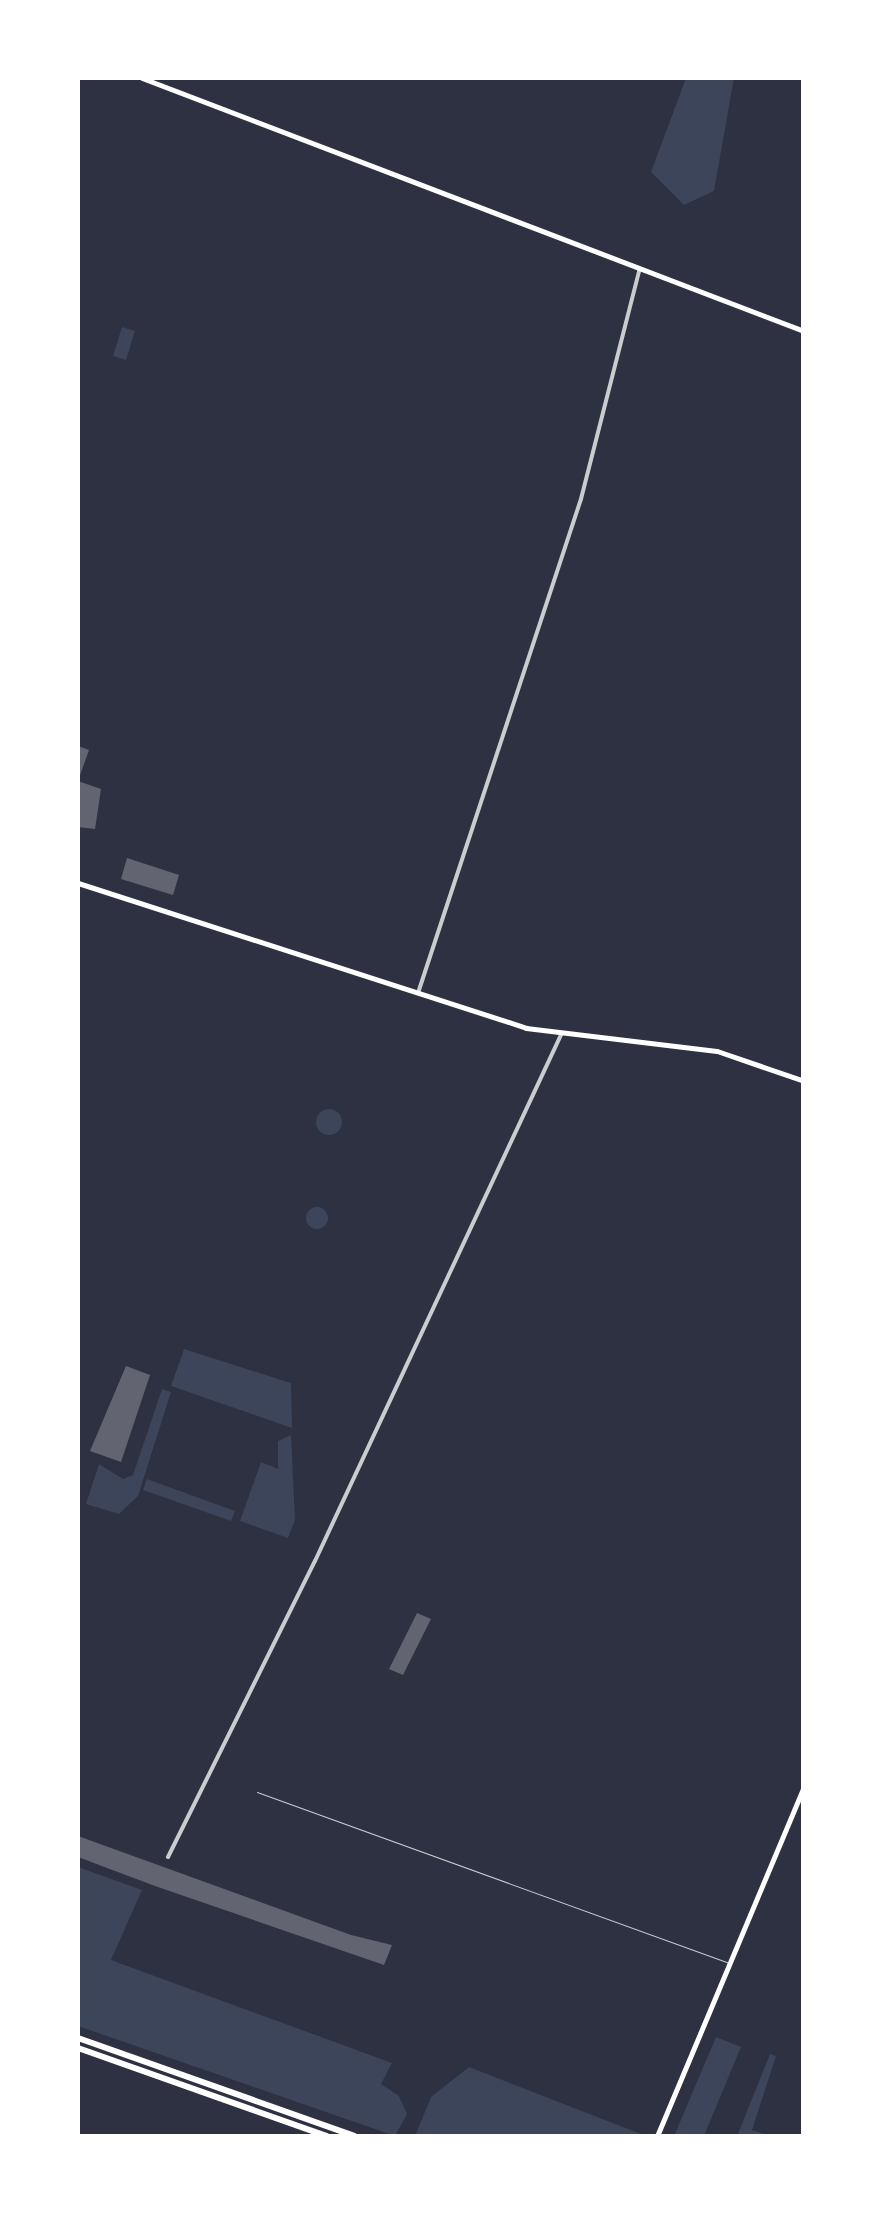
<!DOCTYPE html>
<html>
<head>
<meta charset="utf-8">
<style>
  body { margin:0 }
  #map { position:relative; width:881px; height:2214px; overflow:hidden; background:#2d3142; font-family:Overpass,sans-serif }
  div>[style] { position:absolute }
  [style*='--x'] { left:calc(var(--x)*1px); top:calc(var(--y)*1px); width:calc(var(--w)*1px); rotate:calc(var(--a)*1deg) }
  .green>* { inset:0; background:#3c4559 }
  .round { border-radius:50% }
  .building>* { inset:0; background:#626471 }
  .service>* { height:1px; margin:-0.5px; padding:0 0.5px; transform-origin:0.5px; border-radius:0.5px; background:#caccd0 }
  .minor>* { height:4px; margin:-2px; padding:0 2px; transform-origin:2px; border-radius:2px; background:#caccd0 }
  .secondary>* { height:5px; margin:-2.5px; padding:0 2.5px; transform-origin:2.5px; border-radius:2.5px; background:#fff }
  .primary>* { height:6px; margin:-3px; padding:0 3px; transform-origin:3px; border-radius:3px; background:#fff }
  span { translate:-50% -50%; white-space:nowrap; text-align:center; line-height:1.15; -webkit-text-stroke:8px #fff; paint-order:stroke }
  .frame { position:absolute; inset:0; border:80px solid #fff; pointer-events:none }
</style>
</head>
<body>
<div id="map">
  <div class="green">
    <div style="clip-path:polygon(686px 78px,734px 78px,714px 191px,684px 205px,651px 172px)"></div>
    <div style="clip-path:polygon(122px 327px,135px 331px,126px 360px,113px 356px)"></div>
    <div class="round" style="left:316px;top:1109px;width:26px;height:26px"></div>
    <div class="round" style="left:306px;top:1207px;width:22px;height:22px"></div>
    <div style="clip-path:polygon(184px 1349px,291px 1383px,292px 1428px,171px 1386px)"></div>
    <div style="clip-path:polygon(162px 1389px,171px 1392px,138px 1496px,119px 1514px,86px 1504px,99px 1464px,123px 1479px,133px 1475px)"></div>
    <div style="clip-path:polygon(291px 1435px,295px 1520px,288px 1538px,240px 1521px,261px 1462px,278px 1469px,278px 1441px)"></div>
    <div style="clip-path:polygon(147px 1479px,235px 1511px,231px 1521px,143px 1490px)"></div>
    <div style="clip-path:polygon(78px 1867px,142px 1890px,111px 1960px,392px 2063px,381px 2084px,399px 2096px,407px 2114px,395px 2136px,78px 2026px)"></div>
    <div style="clip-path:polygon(716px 2037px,741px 2047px,704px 2136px,674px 2136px)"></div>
    <div style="clip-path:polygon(770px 2054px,776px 2056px,752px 2130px,770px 2136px,737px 2136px)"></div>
    <div style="clip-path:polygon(469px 2067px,646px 2136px,415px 2136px,431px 2097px)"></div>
  </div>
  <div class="building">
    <div style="clip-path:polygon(78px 746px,89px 750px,78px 781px)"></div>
    <div style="clip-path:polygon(78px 781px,101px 789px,95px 829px,78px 827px)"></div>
    <div style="clip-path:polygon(127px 858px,179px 875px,173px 895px,121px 879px)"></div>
    <div style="clip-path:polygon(126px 1366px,150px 1375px,121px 1462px,90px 1451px)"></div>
    <div style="clip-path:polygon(417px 1613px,431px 1619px,403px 1675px,389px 1669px)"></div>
    <div style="clip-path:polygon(78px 1836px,351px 1935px,392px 1945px,384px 1965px,155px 1886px,78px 1857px)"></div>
  </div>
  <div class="service">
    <div style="--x:257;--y:1792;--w:500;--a:19.9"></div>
  </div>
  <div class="minor">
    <div style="--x:418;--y:993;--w:520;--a:-71.74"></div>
    <div style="--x:581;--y:499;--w:238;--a:-75.7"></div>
    <div style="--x:168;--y:1857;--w:330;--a:-63.6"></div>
    <div style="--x:315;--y:1561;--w:581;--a:-64.94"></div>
  </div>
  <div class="secondary">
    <div style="--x:142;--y:78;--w:709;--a:20.92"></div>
    <div style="--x:78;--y:883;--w:471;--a:17.9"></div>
    <div style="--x:526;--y:1028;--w:192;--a:6.9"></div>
    <div style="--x:717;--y:1051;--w:92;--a:19"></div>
    <div style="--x:657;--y:2136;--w:380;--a:-67.2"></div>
  </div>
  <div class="primary">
    <div style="--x:78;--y:2038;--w:293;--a:19.5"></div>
    <div style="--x:78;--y:2048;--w:264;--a:19.5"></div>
  </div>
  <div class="frame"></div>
</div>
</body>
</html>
